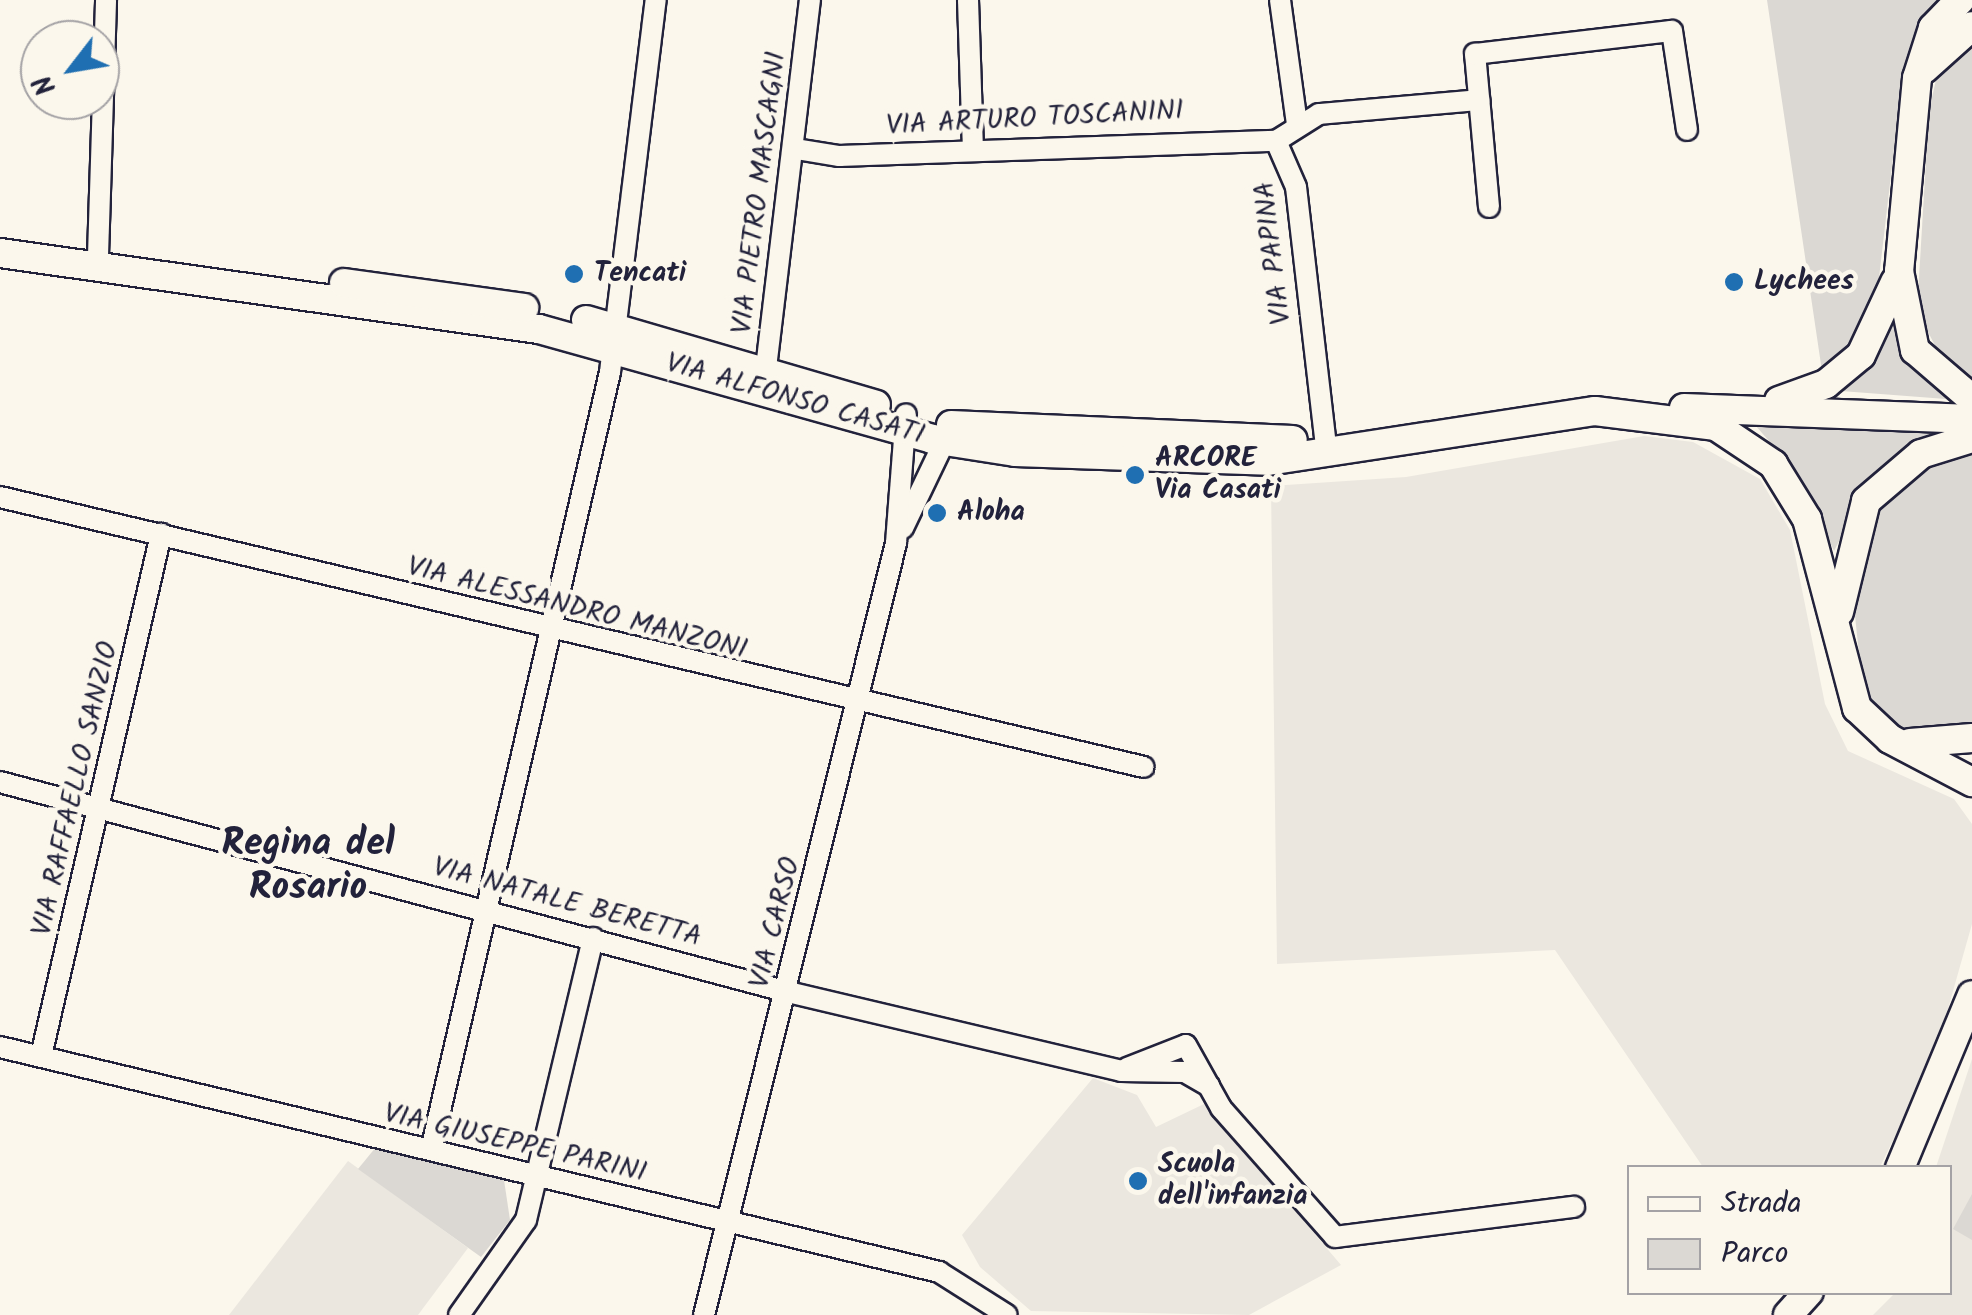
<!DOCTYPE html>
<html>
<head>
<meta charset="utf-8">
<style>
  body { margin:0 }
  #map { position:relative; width:1972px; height:1315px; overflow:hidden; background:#fbf7ec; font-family:Kalam,sans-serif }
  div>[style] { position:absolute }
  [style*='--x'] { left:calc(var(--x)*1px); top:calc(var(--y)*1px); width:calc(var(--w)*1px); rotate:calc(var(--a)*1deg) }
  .built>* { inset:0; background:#ebe7df }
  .green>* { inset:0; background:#dbd8d3 }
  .roads { filter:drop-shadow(2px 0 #22223b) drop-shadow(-2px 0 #22223b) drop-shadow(0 2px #22223b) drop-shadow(0 -2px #22223b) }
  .street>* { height:20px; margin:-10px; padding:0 10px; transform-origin:10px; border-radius:10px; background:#fbf7ec }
  .secondary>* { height:28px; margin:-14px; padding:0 14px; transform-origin:14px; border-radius:14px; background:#fbf7ec }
  .dots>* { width:28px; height:28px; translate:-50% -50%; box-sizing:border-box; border:5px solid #fbf7ec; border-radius:50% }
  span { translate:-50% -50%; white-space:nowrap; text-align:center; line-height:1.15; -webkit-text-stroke:9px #fbf7ec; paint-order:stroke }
  .street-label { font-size:28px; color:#22223b }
  .poi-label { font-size:28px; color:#22223b; font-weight:700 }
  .left { translate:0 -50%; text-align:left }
  .district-label { font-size:38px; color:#22223b; font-weight:700 }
  .legend { position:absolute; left:1627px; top:1165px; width:325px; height:130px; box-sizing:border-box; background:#fbf7ec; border:2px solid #a4a2a5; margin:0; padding:12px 18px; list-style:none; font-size:30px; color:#22223b }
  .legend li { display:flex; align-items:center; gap:20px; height:50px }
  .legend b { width:50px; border:2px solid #a4a2a5 }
  .north { position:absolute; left:20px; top:20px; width:100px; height:100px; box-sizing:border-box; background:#fbf7ec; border:2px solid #a4a2a5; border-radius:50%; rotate:239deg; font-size:28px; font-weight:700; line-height:40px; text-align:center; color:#22223b }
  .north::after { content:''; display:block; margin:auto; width:35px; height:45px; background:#1f6fb2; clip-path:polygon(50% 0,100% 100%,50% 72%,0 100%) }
</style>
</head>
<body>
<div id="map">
  <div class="built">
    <div style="clip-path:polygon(1644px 436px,1693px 442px,1760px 479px,1790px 530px,1825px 704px,1848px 751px,1954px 799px,1972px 824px,1972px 924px,1936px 1051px,1880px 1167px,1703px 1167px,1555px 950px,1277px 964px,1271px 486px,1406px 477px)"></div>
    <div style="clip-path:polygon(1972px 1059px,1972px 1315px,1873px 1315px,1895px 1293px,1950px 1292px,1950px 1168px,1936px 1167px)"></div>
    <div style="clip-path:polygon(1093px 1078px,1137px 1095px,1156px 1127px,1204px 1104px,1341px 1265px,1249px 1315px,1031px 1311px,980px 1267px,962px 1235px)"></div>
    <div style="clip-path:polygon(348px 1161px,468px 1248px,418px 1315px,229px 1315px)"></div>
  </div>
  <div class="green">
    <div style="clip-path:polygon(1767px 0,1946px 0,1902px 80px,1874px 321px,1823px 378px)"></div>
    <div style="clip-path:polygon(1972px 35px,1972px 384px,1950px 374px,1917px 311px,1929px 111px,1939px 66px)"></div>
    <div style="clip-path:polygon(1893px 323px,1898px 325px,1946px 399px,1841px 391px,1878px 354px)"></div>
    <div style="clip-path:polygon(1755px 425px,1935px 432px,1875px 471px,1834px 551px,1799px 475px)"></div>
    <div style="clip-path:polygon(1972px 446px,1972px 722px,1933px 736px,1894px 724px,1863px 692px,1852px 587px,1863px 527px,1895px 482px)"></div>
    <div style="clip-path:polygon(376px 1147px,504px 1180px,510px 1220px,481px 1257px,358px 1169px)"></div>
    <div style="clip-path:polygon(1972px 1194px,1972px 1240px,1953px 1229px)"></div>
  </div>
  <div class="roads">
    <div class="street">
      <div style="--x:968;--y:0;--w:149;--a:88.1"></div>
      <div style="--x:1280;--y:0;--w:125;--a:82.2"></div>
      <div style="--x:1276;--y:141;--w:51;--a:-32.1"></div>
      <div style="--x:1319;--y:114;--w:161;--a:-5"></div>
      <div style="--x:796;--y:149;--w:44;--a:9.2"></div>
      <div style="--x:839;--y:156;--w:437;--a:-2"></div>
      <div style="--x:1276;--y:141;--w:50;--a:66.5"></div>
      <div style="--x:1296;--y:187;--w:270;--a:83.4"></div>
      <div style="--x:1489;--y:207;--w:154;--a:-95.2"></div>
      <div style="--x:1475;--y:54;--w:198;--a:-6.7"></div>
      <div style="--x:1672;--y:31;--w:100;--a:81.4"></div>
      <div style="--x:98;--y:256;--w:256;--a:-88.2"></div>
      <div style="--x:764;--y:385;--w:388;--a:-83.2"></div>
      <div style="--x:0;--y:497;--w:1175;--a:13.28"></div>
      <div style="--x:903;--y:528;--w:106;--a:-64.4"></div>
      <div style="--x:0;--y:782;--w:816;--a:14.92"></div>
      <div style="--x:788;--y:992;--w:342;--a:13.3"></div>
      <div style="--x:1121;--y:1071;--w:64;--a:0.9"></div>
      <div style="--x:1185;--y:1072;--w:28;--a:30"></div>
      <div style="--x:0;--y:1047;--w:966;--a:13.47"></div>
      <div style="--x:939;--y:1272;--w:80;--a:32.3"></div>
      <div style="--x:41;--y:1056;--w:536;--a:-77.05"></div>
      <div style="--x:1127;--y:1068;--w:63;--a:-21.3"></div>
      <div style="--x:1186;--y:1045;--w:72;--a:60.9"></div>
      <div style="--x:1221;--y:1108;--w:172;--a:48.5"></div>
      <div style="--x:1335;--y:1237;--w:241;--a:-7.2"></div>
      <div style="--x:431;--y:1150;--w:798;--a:-77.04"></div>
      <div style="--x:610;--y:372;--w:375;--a:-83"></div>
      <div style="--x:459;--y:1315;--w:116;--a:-54.8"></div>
      <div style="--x:526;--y:1220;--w:290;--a:-76.6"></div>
      <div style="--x:704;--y:1315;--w:796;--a:-76.03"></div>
      <div style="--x:896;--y:543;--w:129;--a:-85.6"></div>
    </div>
    <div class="secondary">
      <div style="--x:1960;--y:0;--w:39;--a:134"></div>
      <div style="--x:1933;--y:28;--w:52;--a:107.7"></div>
      <div style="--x:1917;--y:78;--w:194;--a:95.3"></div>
      <div style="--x:1899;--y:271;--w:81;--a:78.6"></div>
      <div style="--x:1915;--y:350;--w:75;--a:40.7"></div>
      <div style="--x:1924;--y:69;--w:64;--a:-41.9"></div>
      <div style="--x:0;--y:253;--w:544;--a:8.03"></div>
      <div style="--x:539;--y:329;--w:408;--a:15.6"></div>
      <div style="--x:932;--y:439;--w:84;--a:8.9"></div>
      <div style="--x:1015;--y:452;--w:253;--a:2"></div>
      <div style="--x:1268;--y:461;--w:331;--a:-8.7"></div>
      <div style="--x:1595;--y:411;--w:122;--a:7.1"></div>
      <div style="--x:1716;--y:426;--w:69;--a:33.7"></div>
      <div style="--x:1773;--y:464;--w:65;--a:58.3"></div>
      <div style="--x:1807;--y:519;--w:196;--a:75.2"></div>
      <div style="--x:1857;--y:708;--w:45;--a:43.2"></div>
      <div style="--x:1890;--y:739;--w:93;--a:27.7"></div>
      <div style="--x:344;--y:283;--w:182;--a:7.9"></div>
      <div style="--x:586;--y:320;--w:302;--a:16.3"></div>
      <div style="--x:1779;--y:401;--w:50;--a:-19.9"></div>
      <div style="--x:1826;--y:384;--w:45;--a:-39.6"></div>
      <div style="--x:1861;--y:355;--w:81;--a:-65"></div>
      <div style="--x:1684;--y:408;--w:288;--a:2.2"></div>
      <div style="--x:951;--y:425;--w:342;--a:2.5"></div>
      <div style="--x:1839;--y:612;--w:114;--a:-76.3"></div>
      <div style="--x:1866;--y:501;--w:72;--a:-40.5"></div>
      <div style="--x:1921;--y:454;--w:53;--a:-17.4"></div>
      <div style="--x:1910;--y:743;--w:62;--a:-4.6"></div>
      <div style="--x:1900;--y:1168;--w:187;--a:-67.4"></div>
      <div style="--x:1788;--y:1315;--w:31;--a:-48"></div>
    </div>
  </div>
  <div class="dots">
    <div style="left:574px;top:274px;background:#1f6fb2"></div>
    <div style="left:1734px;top:282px;background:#1f6fb2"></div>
    <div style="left:1135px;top:475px;background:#1f6fb2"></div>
    <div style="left:937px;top:513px;background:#1f6fb2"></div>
    <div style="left:1138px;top:1181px;background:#1f6fb2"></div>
  </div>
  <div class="street-label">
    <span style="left:1035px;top:119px;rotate:-3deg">VIA ARTURO TOSCANINI</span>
    <span style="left:760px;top:193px;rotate:-83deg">VIA PIETRO MASCAGNI</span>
    <span style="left:1274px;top:253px;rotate:-97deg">VIA PAPINA</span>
    <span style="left:795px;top:400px;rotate:16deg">VIA ALFONSO CASATI</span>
    <span style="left:577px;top:609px;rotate:14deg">VIA ALESSANDRO MANZONI</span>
    <span style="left:76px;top:789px;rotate:-77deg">VIA RAFFAELLO SANZIO</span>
    <span style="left:567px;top:903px;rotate:15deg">VIA NATALE BERETTA</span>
    <span style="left:776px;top:923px;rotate:-76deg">VIA CARSO</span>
    <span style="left:515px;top:1144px;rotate:13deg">VIA GIUSEPPE PARINI</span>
  </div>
  <div class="poi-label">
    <span class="left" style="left:594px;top:274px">Tencati</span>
    <span class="left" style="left:1754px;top:282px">Lychees</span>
    <span class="left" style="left:1155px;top:475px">ARCORE<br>Via Casati</span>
    <span class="left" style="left:957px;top:513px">Aloha</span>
    <span class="left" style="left:1158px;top:1181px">Scuola<br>dell'infanzia</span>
  </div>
  <div class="district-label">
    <span style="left:308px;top:867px">Regina del<br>Rosario</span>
  </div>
  <ul class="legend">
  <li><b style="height:12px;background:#fbf7ec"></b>Strada</li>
  <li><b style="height:28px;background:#dbd8d3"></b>Parco</li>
  </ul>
  <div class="north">N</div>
</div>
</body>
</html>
